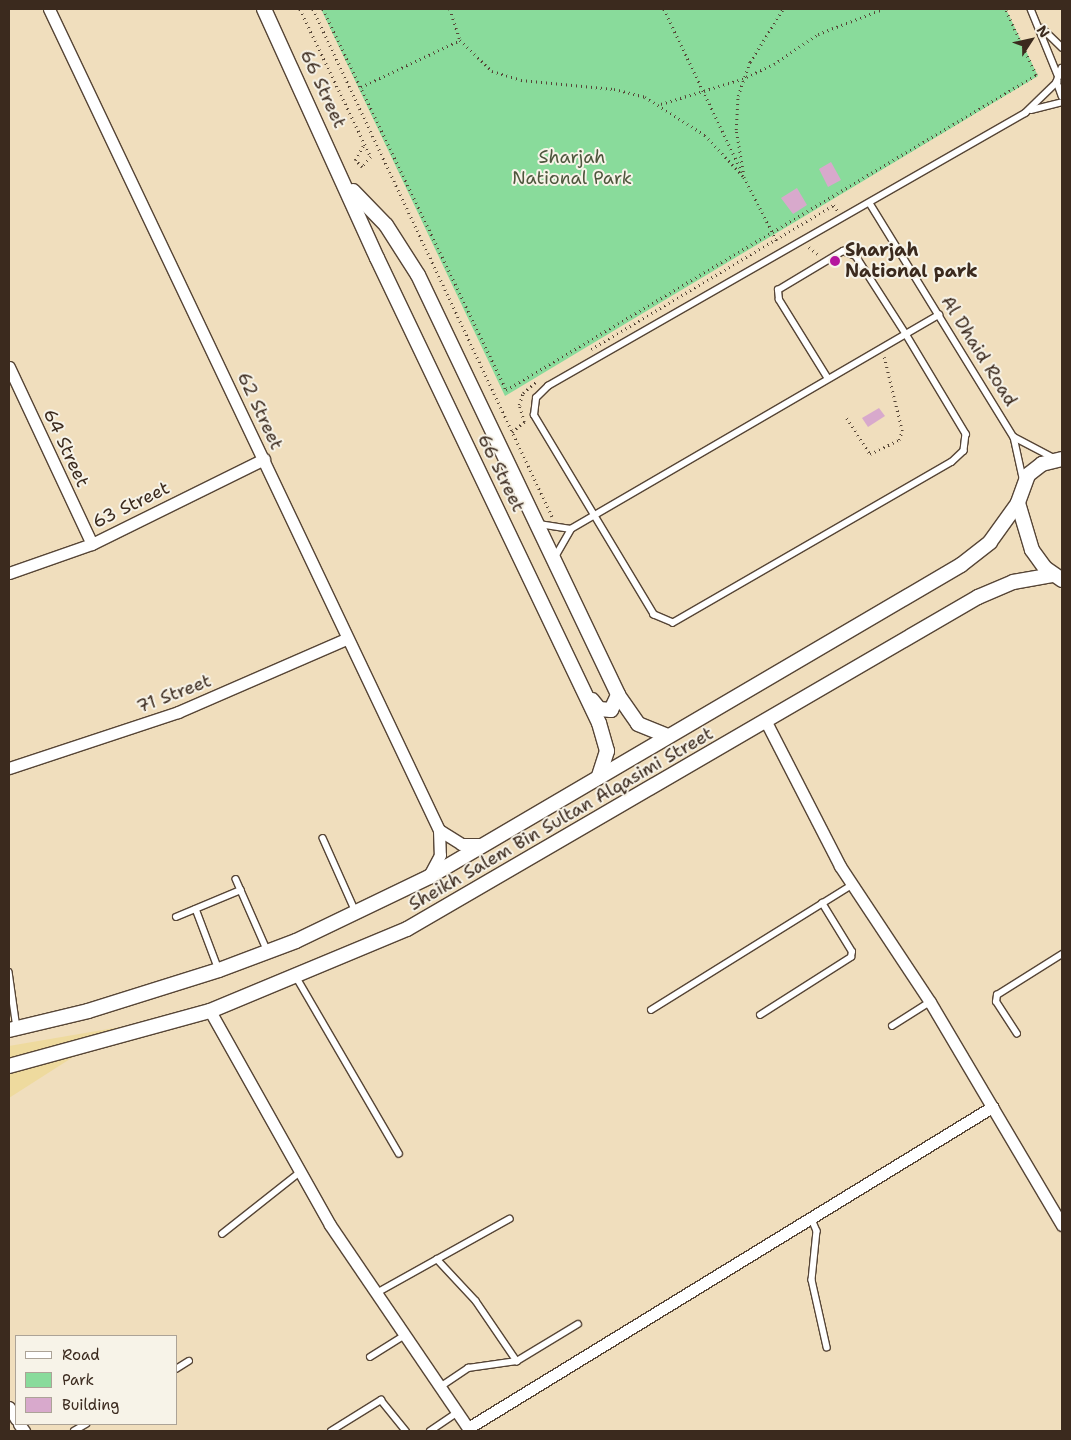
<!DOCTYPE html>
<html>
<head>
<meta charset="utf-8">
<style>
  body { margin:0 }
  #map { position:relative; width:1071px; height:1440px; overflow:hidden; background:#f0debd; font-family:"Shantell Sans",sans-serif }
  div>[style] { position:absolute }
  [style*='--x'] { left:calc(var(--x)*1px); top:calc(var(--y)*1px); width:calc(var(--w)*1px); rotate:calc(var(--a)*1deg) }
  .green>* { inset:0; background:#89db9b }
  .sand>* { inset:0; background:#eeda9e }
  .building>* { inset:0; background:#d8a9cc }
  .path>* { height:2.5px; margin-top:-1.25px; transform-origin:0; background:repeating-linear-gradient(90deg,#564536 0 1px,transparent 0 5px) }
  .roads { filter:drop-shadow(1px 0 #564536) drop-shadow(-1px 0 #564536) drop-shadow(0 1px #564536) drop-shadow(0 -1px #564536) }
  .service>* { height:5.5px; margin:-2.75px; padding:0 2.75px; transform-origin:2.75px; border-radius:2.75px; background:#fff }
  .minor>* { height:11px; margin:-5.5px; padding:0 5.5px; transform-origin:5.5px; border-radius:5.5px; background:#fff }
  .tertiary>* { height:14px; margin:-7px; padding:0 7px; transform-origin:7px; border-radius:7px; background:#fff }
  .dots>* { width:14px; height:14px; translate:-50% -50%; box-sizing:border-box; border:2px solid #f7f3e8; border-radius:50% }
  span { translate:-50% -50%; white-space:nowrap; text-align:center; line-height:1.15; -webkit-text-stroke:4px #f7f3e8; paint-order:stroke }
  .street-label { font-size:18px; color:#3b2a1e }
  .park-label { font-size:18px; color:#4e563d }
  .poi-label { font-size:18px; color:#3b2a1e; font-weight:700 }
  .left { translate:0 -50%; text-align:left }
  .frame { position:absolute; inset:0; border:10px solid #3b2a1e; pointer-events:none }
  .legend { position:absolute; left:15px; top:1335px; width:162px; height:90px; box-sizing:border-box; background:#f7f3e8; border:1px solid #aca397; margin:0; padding:6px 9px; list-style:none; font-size:15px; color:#3b2a1e }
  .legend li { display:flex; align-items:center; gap:10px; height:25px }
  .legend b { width:25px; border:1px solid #aca397 }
  .north { position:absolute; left:1006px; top:15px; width:50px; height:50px; -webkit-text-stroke:4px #f7f3e8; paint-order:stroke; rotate:55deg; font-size:14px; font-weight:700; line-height:20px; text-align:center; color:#3b2a1e }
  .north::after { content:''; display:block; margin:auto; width:18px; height:22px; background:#3b2a1e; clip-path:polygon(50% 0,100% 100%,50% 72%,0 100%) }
</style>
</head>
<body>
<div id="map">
  <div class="green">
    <div style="clip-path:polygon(321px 9px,1006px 9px,1038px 76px,505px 396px)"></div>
  </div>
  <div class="sand">
    <div style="clip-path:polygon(120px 1027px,9px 1098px,9px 1046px)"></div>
  </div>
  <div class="building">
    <div style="clip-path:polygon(831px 162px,841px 180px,828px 187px,819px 169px)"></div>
    <div style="clip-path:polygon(797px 188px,807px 205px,793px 214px,781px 198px)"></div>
    <div style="clip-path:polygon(879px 408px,885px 416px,868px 427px,862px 418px)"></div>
  </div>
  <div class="path">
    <div style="--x:300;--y:9;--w:164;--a:64.4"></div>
    <div style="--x:371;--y:157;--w:13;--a:132"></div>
    <div style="--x:362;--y:167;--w:10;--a:-135"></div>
    <div style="--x:355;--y:160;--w:16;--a:-60"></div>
    <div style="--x:313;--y:9;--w:561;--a:64.76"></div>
    <div style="--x:323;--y:9;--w:423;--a:64.3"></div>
    <div style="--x:506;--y:390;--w:617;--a:-30.72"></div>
    <div style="--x:1036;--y:75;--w:73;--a:-115.2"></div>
    <div style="--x:450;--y:9;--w:33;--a:72"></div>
    <div style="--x:460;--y:40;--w:45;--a:44.1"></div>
    <div style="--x:492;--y:71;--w:30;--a:17"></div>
    <div style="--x:521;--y:80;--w:93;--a:5.5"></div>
    <div style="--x:614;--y:89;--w:32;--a:14"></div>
    <div style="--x:645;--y:97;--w:71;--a:32.3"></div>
    <div style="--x:705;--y:135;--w:57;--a:47.1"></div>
    <div style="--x:664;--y:9;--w:181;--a:64.4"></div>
    <div style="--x:361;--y:87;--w:110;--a:-25.4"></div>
    <div style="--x:661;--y:104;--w:85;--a:-17.2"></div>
    <div style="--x:742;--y:79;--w:35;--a:-25"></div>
    <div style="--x:774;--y:64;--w:53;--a:-34.3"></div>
    <div style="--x:818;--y:34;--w:70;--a:-21"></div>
    <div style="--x:743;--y:172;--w:43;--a:-99.5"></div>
    <div style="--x:736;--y:130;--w:34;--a:-87"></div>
    <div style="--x:738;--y:96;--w:36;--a:-71"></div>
    <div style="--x:750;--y:62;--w:62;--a:-58.1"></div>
    <div style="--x:744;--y:177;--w:74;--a:62.7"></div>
    <div style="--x:809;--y:247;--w:11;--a:38"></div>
    <div style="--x:591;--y:349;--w:282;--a:-30.7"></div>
    <div style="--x:834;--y:205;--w:7;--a:56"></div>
    <div style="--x:847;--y:418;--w:43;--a:57.4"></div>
    <div style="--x:870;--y:454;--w:32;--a:-26"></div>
    <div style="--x:899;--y:440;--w:9;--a:-72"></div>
    <div style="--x:902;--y:431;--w:76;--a:-103.7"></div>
    <div style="--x:512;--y:432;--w:16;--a:-40"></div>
    <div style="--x:524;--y:422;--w:18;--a:-106"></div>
    <div style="--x:519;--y:405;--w:13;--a:-72"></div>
    <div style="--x:523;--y:393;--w:18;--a:-41"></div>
  </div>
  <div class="roads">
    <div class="service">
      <div style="--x:1031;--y:9;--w:71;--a:67.8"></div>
      <div style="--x:1042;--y:28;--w:28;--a:44"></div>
      <div style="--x:1062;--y:68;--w:15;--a:110"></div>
      <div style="--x:1057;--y:82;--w:15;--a:70"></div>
      <div style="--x:1031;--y:110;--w:32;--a:-14"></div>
      <div style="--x:871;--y:205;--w:273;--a:58.4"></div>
      <div style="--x:1014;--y:437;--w:42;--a:77.6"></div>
      <div style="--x:828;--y:379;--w:93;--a:-121.8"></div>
      <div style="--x:779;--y:300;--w:10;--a:-96"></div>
      <div style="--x:778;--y:290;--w:76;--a:-31"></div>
      <div style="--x:843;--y:251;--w:14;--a:21"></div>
      <div style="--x:856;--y:256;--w:93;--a:57.3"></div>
      <div style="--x:906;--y:334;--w:117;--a:59"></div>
      <div style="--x:966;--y:434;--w:17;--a:97"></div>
      <div style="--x:964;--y:451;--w:16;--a:137"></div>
      <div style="--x:952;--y:462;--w:322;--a:150"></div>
      <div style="--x:673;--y:623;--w:21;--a:-157"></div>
      <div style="--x:654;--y:615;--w:233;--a:-121"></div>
      <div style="--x:534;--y:415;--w:17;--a:-83"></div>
      <div style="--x:536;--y:398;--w:17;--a:-45"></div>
      <div style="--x:548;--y:386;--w:550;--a:-29.78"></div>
      <div style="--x:1025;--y:113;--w:45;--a:-44.1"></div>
      <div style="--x:1014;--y:437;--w:45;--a:27.7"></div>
      <div style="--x:539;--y:524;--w:32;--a:9"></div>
      <div style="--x:555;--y:557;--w:32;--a:-60"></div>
      <div style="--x:571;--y:529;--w:426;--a:-30.2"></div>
      <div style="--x:323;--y:838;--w:81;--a:66"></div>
      <div style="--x:236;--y:879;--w:80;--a:66.3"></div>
      <div style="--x:196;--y:909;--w:65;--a:69.3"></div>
      <div style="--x:176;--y:917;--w:70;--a:-22.6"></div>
      <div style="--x:9;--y:972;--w:57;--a:81.9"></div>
      <div style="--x:297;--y:978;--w:203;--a:59.8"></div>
      <div style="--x:651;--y:1010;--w:237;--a:-31.9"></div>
      <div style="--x:760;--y:1015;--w:108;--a:-32.5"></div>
      <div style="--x:851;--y:957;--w:5;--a:-79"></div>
      <div style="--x:852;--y:952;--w:57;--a:-121.5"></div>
      <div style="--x:892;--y:1026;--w:45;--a:-32.3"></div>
      <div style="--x:1017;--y:1034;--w:38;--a:-123"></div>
      <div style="--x:996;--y:1002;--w:7;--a:-82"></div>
      <div style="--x:997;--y:995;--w:77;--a:-32.2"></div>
      <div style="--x:811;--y:1217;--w:15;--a:67"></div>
      <div style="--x:817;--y:1231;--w:49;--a:95.8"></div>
      <div style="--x:812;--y:1280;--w:69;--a:77.4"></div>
      <div style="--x:222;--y:1234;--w:98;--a:-38.4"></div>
      <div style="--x:437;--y:1259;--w:57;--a:47.1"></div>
      <div style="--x:476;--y:1301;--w:73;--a:55.7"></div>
      <div style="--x:375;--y:1294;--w:154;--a:-29.2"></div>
      <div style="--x:370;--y:1357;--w:39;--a:-32"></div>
      <div style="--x:176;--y:1369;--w:15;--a:-32"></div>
      <div style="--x:440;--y:1387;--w:34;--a:-34"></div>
      <div style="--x:468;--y:1368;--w:49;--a:-8.1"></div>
      <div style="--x:517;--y:1361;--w:71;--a:-31.2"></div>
      <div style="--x:74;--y:1431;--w:14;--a:-30"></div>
      <div style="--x:331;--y:1431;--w:59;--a:-31.8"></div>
      <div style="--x:381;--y:1400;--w:40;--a:51"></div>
      <div style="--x:430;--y:1431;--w:32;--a:-34"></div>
    </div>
    <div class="minor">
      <div style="--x:49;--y:9;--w:909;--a:64.59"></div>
      <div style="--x:439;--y:830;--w:25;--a:88"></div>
      <div style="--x:440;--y:855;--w:24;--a:118"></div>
      <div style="--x:9;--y:367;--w:195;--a:64.9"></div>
      <div style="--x:9;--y:573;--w:88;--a:-19.3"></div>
      <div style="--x:92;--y:544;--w:192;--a:-26.3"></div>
      <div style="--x:765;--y:720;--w:164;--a:62.8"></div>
      <div style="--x:840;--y:866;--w:163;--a:56.5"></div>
      <div style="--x:930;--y:1002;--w:259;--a:59.4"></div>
      <div style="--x:9;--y:768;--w:178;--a:-18.3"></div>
      <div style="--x:178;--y:712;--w:183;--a:-23.5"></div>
      <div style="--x:439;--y:830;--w:26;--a:32"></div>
      <div style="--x:461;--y:844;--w:24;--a:0"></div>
      <div style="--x:210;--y:1011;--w:245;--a:60.7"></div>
      <div style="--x:330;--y:1225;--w:249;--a:55.8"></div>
      <div style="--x:9;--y:1407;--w:14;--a:60"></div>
      <div style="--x:19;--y:1424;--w:9;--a:54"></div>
      <div style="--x:468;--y:1428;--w:615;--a:-31.49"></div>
    </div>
    <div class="tertiary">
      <div style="--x:264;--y:9;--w:273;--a:65.6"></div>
      <div style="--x:377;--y:258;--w:515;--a:64.48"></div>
      <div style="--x:599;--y:723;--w:29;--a:74"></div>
      <div style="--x:607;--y:751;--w:28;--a:108"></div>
      <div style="--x:353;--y:191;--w:47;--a:45.9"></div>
      <div style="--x:386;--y:225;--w:59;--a:57.4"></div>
      <div style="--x:418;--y:275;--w:465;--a:64.5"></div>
      <div style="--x:618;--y:695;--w:35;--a:55"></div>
      <div style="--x:638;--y:724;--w:32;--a:22"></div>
      <div style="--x:1062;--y:459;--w:21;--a:166"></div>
      <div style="--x:1042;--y:464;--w:18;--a:142"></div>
      <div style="--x:1028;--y:475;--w:30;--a:110"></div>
      <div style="--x:1018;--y:503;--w:49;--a:73.4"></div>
      <div style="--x:1032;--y:550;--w:22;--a:54"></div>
      <div style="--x:1045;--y:568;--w:21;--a:35"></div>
      <div style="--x:592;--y:700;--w:11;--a:52"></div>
      <div style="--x:599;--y:709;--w:12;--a:5"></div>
      <div style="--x:611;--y:710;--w:17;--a:-65"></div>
      <div style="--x:9;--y:1030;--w:81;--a:-13.5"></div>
      <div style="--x:88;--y:1011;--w:137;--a:-17.4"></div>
      <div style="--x:219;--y:970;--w:82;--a:-20.6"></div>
      <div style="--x:296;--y:941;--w:148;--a:-25.7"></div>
      <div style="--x:429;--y:877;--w:617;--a:-30.39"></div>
      <div style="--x:961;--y:565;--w:37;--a:-38"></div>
      <div style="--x:990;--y:542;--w:48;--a:-54.3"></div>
      <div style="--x:9;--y:1066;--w:208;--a:-15.3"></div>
      <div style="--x:210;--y:1011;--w:213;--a:-22.6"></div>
      <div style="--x:407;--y:929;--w:661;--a:-30.18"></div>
      <div style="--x:978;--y:597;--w:38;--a:-23"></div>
      <div style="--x:1013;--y:582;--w:41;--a:-9.9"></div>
    </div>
  </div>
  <div class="dots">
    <div style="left:835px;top:261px;background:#b5179e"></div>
  </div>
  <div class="street-label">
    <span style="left:323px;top:89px;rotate:65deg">66 Street</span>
    <span style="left:979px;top:351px;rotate:58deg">Al Dhaid Road</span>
    <span style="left:260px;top:411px;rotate:65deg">62 Street</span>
    <span style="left:66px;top:448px;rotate:65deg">64 Street</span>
    <span style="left:501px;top:473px;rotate:64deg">66 Street</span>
    <span style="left:131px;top:505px;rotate:-26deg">63 Street</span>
    <span style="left:174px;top:694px;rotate:-21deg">71 Street</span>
    <span style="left:561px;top:819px;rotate:-30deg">Sheikh Salem Bin Sultan Alqasimi Street</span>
  </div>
  <div class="park-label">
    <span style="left:572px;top:168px">Sharjah<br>National Park</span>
  </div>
  <div class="poi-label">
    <span class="left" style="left:845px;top:261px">Sharjah<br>National park</span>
  </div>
  <div class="frame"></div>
  <ul class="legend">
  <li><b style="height:6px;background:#fff"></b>Road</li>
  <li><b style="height:14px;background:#89db9b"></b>Park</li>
  <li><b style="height:14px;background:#d8a9cc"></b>Building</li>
  </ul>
  <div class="north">N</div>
</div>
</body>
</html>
